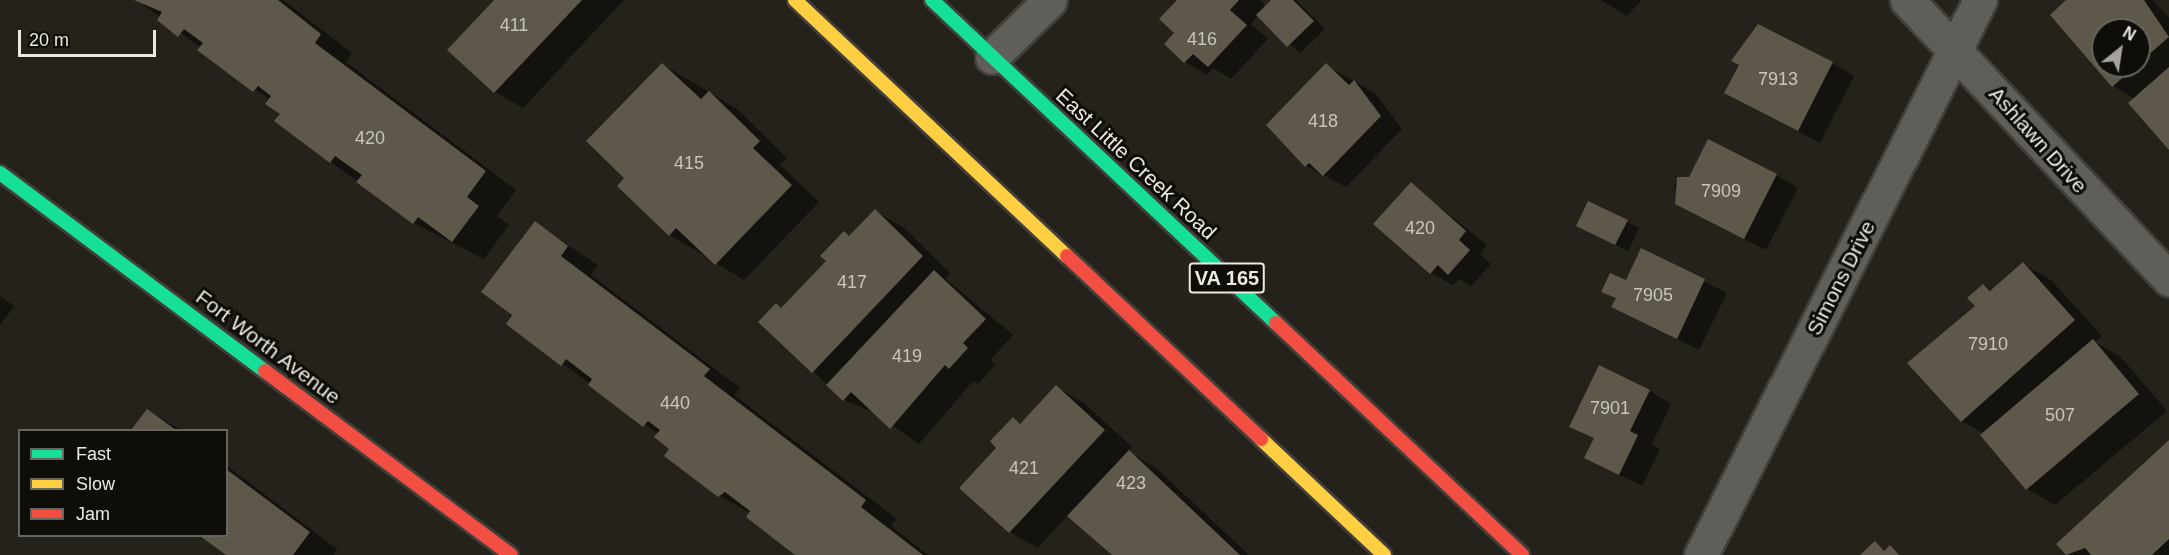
<!DOCTYPE html>
<html>
<head>
<meta charset="utf-8">
<style>
  body { margin:0 }
  #map { position:relative; width:2169px; height:555px; overflow:hidden; background:#24221b; font-family:Arial,sans-serif }
  div>[style] { position:absolute }
  [style*='--x'] { left:calc(var(--x)*1px); top:calc(var(--y)*1px); width:calc(var(--w)*1px); rotate:calc(var(--a)*1deg) }
  .shadow>* { inset:0; background:#0007 }
  .building>* { inset:0; background:#5d584a }
  .roads { filter:drop-shadow(2px 0 #423f3a) drop-shadow(-2px 0 #423f3a) drop-shadow(0 2px #423f3a) drop-shadow(0 -2px #423f3a) }
  .street>* { height:33px; margin:-16.5px; padding:0 16.5px; transform-origin:16.5px; border-radius:16.5px; background:#605e59 }
  .fast>* { height:14px; margin:-7px; padding:0 7px; transform-origin:7px; border-radius:7px; background:#16e098 }
  .slow>* { height:14px; margin:-7px; padding:0 7px; transform-origin:7px; border-radius:7px; background:#ffcf43 }
  .jam>* { height:14px; margin:-7px; padding:0 7px; transform-origin:7px; border-radius:7px; background:#f24e42 }
  span { translate:-50% -50%; white-space:nowrap; text-align:center; line-height:1.15; -webkit-text-stroke:6px #0f0d08; paint-order:stroke }
  .number-label { font-size:18px; color:#c8c5bb }
  .number-label span { -webkit-text-stroke-width:0 }
  .shield-label span { padding:2px 4px; background:#0f0d08; border:2px solid; border-radius:4px; -webkit-text-stroke-width:0 }
  .shield-label { font-size:20px; color:#ece9e1; font-weight:700 }
  .street-label { font-size:21px; color:#ece9e1 }
  .legend { position:absolute; left:18px; top:429px; width:210px; height:108px; box-sizing:border-box; background:#0f0d08; border:2px solid #67655f; margin:0; padding:8px 10px; list-style:none; font-size:18px; color:#ece9e1 }
  .legend li { display:flex; align-items:center; gap:12px; height:30px }
  .legend b { width:30px; border:2px solid #67655f }
  .north { position:absolute; left:2091px; top:18px; width:60px; height:60px; box-sizing:border-box; background:#0f0d08; border:2px solid #67655f; border-radius:50%; rotate:30deg; font-size:16px; font-weight:700; line-height:24px; text-align:center; color:#ece9e1 }
  .north::after { content:''; display:block; margin:auto; width:21px; height:27px; background:#a6a39c; clip-path:polygon(50% 0,100% 100%,50% 72%,0 100%) }
  .scale { position:absolute; left:18px; top:30px; width:138px; height:27px; box-sizing:border-box; border:3px solid #ece9e1; border-top:0; padding-left:8px; font-size:18px; line-height:21px; white-space:nowrap; color:#ece9e1; -webkit-text-stroke:4px #0f0d08; paint-order:stroke }
</style>
</head>
<body>
<div id="map">
  <div class="shadow">
    <div style="clip-path:polygon(137px 0,283px 0,352px 53px,346px 62px,516px 190px,497px 216px,509px 225px,484px 259px,414px 223px,331px 162px,270px 100px)"></div>
    <div style="clip-path:polygon(496px 0,624px 0,523px 108px,495px 92px)"></div>
    <div style="clip-path:polygon(1179px 0,1259px 0,1266px 7px,1273px 0,1296px 0,1325px 29px,1300px 53px,1258px 16px,1251px 24px,1268px 39px,1231px 79px,1213px 68px,1207px 75px,1185px 62px,1176px 33px)"></div>
    <div style="clip-path:polygon(1601px 0,1642px 0,1627px 16px)"></div>
    <div style="clip-path:polygon(evenodd,2068px 0,2153px 0,2169px 18px,2169px 147px,2135px 99px,2113px 86px,2068px 0,2103px 30px,2139px 30px,2139px 66px,2103px 66px,2103px 30px)"></div>
    <div style="clip-path:polygon(1832px 63px,1854px 76px,1820px 143px,1726px 93px)"></div>
    <div style="clip-path:polygon(662px 64px,737px 109px,787px 158px,780px 165px,819px 202px,744px 280px,670px 235px,626px 178px)"></div>
    <div style="clip-path:polygon(1326px 65px,1376px 94px,1402px 129px,1346px 187px,1306px 166px)"></div>
    <div style="clip-path:polygon(1776px 175px,1798px 188px,1766px 250px,1699px 216px,1674px 188px,1678px 178px)"></div>
    <div style="clip-path:polygon(1411px 184px,1487px 245px,1480px 254px,1491px 264px,1471px 286px,1459px 279px,1453px 285px,1431px 273px)"></div>
    <div style="clip-path:polygon(875px 211px,903px 227px,950px 273px,945px 278px,1013px 335px,990px 360px,995px 365px,978px 384px,973px 381px,919px 444px,875px 413px,844px 400px,760px 322px,776px 305px,782px 309px,828px 261px,844px 233px,851px 237px)"></div>
    <div style="clip-path:polygon(1627px 222px,1639px 228px,1628px 251px,1590px 232px)"></div>
    <div style="clip-path:polygon(535px 223px,598px 265px,591px 275px,740px 388px,734px 395px,897px 519px,891px 526px,928px 555px,798px 555px,750px 513px,719px 495px,658px 434px,508px 323px)"></div>
    <div style="clip-path:polygon(1641px 250px,1727px 293px,1699px 350px,1613px 307px,1617px 299px,1603px 291px,1626px 282px)"></div>
    <div style="clip-path:polygon(2023px 264px,2051px 280px,2102px 336px,2095px 342px,2121px 357px,2167px 411px,2055px 505px,2027px 489px,1984px 434px,1962px 421px,1984px 285px,1993px 291px)"></div>
    <div style="clip-path:polygon(0 296px,14px 306px,0 325px)"></div>
    <div style="clip-path:polygon(1056px 387px,1084px 403px,1132px 447px,1128px 451px,1157px 469px,1249px 555px,1114px 555px,1068px 515px,1038px 548px,1010px 532px,999px 448px,1013px 419px,1022px 424px)"></div>
    <div style="clip-path:polygon(1650px 391px,1671px 404px,1652px 444px,1660px 449px,1642px 486px,1586px 458px,1595px 439px,1571px 426px)"></div>
    <div style="clip-path:polygon(148px 411px,176px 427px,180px 430px,133px 430px)"></div>
    <div style="clip-path:polygon(2169px 442px,2169px 555px,2068px 555px,2058px 544px)"></div>
    <div style="clip-path:polygon(226px 465px,337px 549px,333px 555px,228px 555px,202px 536px,226px 536px)"></div>
  </div>
  <div class="building">
    <div style="clip-path:polygon(134px 0,278px 0,321px 34px,315px 43px,486px 171px,467px 197px,479px 206px,452px 242px,418px 217px,413px 224px,356px 182px,362px 175px,335px 156px,330px 163px,274px 121px,280px 114px,265px 104px,271px 96px,258px 86px,253px 92px,197px 50px,203px 43px,184px 29px,178px 37px,157px 20px,162px 12px)"></div>
    <div style="clip-path:polygon(494px 0,582px 0,494px 93px,447px 50px)"></div>
    <div style="clip-path:polygon(1177px 0,1239px 0,1230px 10px,1247px 25px,1208px 67px,1193px 54px,1184px 63px,1164px 44px,1174px 33px,1159px 19px)"></div>
    <div style="clip-path:polygon(1271px 0,1293px 0,1314px 21px,1287px 47px,1256px 15px)"></div>
    <div style="clip-path:polygon(2066px 0,2144px 0,2169px 37px,2139px 63px,2139px 30px,2103px 30px,2103px 66px,2136px 66px,2112px 87px,2050px 15px)"></div>
    <div style="clip-path:polygon(1758px 24px,1833px 62px,1798px 131px,1724px 93px,1739px 65px,1731px 61px)"></div>
    <div style="clip-path:polygon(662px 63px,701px 99px,709px 91px,760px 141px,753px 148px,792px 185px,715px 265px,676px 228px,669px 236px,617px 186px,624px 178px,586px 141px)"></div>
    <div style="clip-path:polygon(1326px 63px,1349px 85px,1354px 80px,1381px 116px,1323px 176px,1309px 163px,1305px 167px,1266px 125px)"></div>
    <div style="clip-path:polygon(2169px 67px,2169px 150px,2128px 103px)"></div>
    <div style="clip-path:polygon(1708px 139px,1777px 174px,1744px 239px,1675px 204px,1677px 177px,1689px 177px)"></div>
    <div style="clip-path:polygon(1411px 182px,1466px 231px,1459px 240px,1470px 250px,1448px 275px,1438px 265px,1430px 274px,1373px 224px)"></div>
    <div style="clip-path:polygon(1588px 201px,1628px 220px,1615px 245px,1576px 226px)"></div>
    <div style="clip-path:polygon(875px 209px,923px 256px,812px 373px,758px 322px,776px 303px,781px 308px,826px 261px,820px 256px,844px 231px,849px 236px)"></div>
    <div style="clip-path:polygon(535px 221px,568px 246px,561px 256px,710px 369px,704px 376px,866px 500px,861px 507px,923px 555px,795px 555px,746px 517px,750px 511px,725px 492px,718px 497px,664px 456px,669px 449px,654px 437px,660px 430px,648px 421px,643px 427px,588px 385px,592px 379px,566px 359px,561px 366px,506px 324px,512px 315px,481px 292px)"></div>
    <div style="clip-path:polygon(1641px 248px,1705px 279px,1677px 339px,1611px 307px,1616px 298px,1601px 292px,1610px 273px,1626px 280px)"></div>
    <div style="clip-path:polygon(2023px 262px,2075px 320px,1961px 422px,1907px 363px,1975px 306px,1967px 298px,1983px 284px,1990px 291px)"></div>
    <div style="clip-path:polygon(934px 270px,986px 319px,963px 343px,968px 348px,949px 369px,945px 365px,890px 429px,851px 392px,843px 401px,826px 385px)"></div>
    <div style="clip-path:polygon(2093px 339px,2139px 394px,2026px 490px,1980px 435px)"></div>
    <div style="clip-path:polygon(1599px 365px,1650px 390px,1630px 431px,1638px 435px,1619px 475px,1584px 458px,1594px 438px,1569px 427px)"></div>
    <div style="clip-path:polygon(1056px 385px,1105px 430px,1009px 533px,959px 488px,996px 448px,990px 441px,1013px 417px,1020px 424px)"></div>
    <div style="clip-path:polygon(147px 409px,176px 430px,131px 430px)"></div>
    <div style="clip-path:polygon(2169px 440px,2169px 539px,2152px 555px,2091px 555px,2085px 548px,2066px 555px,2056px 544px)"></div>
    <div style="clip-path:polygon(1129px 450px,1240px 555px,1112px 555px,1067px 516px)"></div>
    <div style="clip-path:polygon(226px 469px,310px 532px,293px 555px,226px 555px,200px 536px,226px 536px)"></div>
    <div style="clip-path:polygon(1875px 541px,1884px 551px,1890px 545px,1899px 555px,1860px 555px)"></div>
  </div>
  <div class="roads">
    <div class="street">
      <div style="--x:1907;--y:0;--w:383;--a:46.8"></div>
      <div style="--x:992;--y:57;--w:81;--a:-44.5"></div>
      <div style="--x:1701;--y:555;--w:621;--a:-63.31"></div>
    </div>
    <div class="fast">
      <div style="--x:932;--y:0;--w:472;--a:43.2"></div>
      <div style="--x:0;--y:173;--w:331;--a:36.8"></div>
    </div>
    <div class="slow">
      <div style="--x:795;--y:0;--w:374;--a:43.3"></div>
      <div style="--x:1261;--y:439;--w:169;--a:43.3"></div>
    </div>
    <div class="jam">
      <div style="--x:1067;--y:256;--w:267;--a:43.3"></div>
      <div style="--x:1276;--y:323;--w:338;--a:43.3"></div>
      <div style="--x:265;--y:371;--w:307;--a:36.8"></div>
    </div>
  </div>
  <div class="number-label">
    <span style="left:514px;top:25px">411</span>
    <span style="left:1202px;top:39px">416</span>
    <span style="left:1778px;top:79px">7913</span>
    <span style="left:1323px;top:121px">418</span>
    <span style="left:370px;top:138px">420</span>
    <span style="left:689px;top:163px">415</span>
    <span style="left:1721px;top:191px">7909</span>
    <span style="left:1420px;top:228px">420</span>
    <span style="left:852px;top:282px">417</span>
    <span style="left:1653px;top:295px">7905</span>
    <span style="left:1988px;top:344px">7910</span>
    <span style="left:907px;top:356px">419</span>
    <span style="left:675px;top:403px">440</span>
    <span style="left:1610px;top:408px">7901</span>
    <span style="left:2060px;top:415px">507</span>
    <span style="left:1024px;top:468px">421</span>
    <span style="left:1131px;top:483px">423</span>
  </div>
  <div class="shield-label">
    <span style="left:1227px;top:278px">VA 165</span>
  </div>
  <div class="street-label">
    <span style="left:2038px;top:140px;rotate:48deg">Ashlawn Drive</span>
    <span style="left:1136px;top:164px;rotate:43deg">East Little Creek Road</span>
    <span style="left:1841px;top:278px;rotate:-63deg">Simons Drive</span>
    <span style="left:268px;top:347px;rotate:37deg">Fort Worth Avenue</span>
  </div>
  <ul class="legend">
  <li><b style="height:8px;background:#16e098"></b>Fast</li>
  <li><b style="height:8px;background:#ffcf43"></b>Slow</li>
  <li><b style="height:8px;background:#f24e42"></b>Jam</li>
  </ul>
  <div class="north">N</div>
  <div class="scale">20 m</div>
</div>
</body>
</html>
